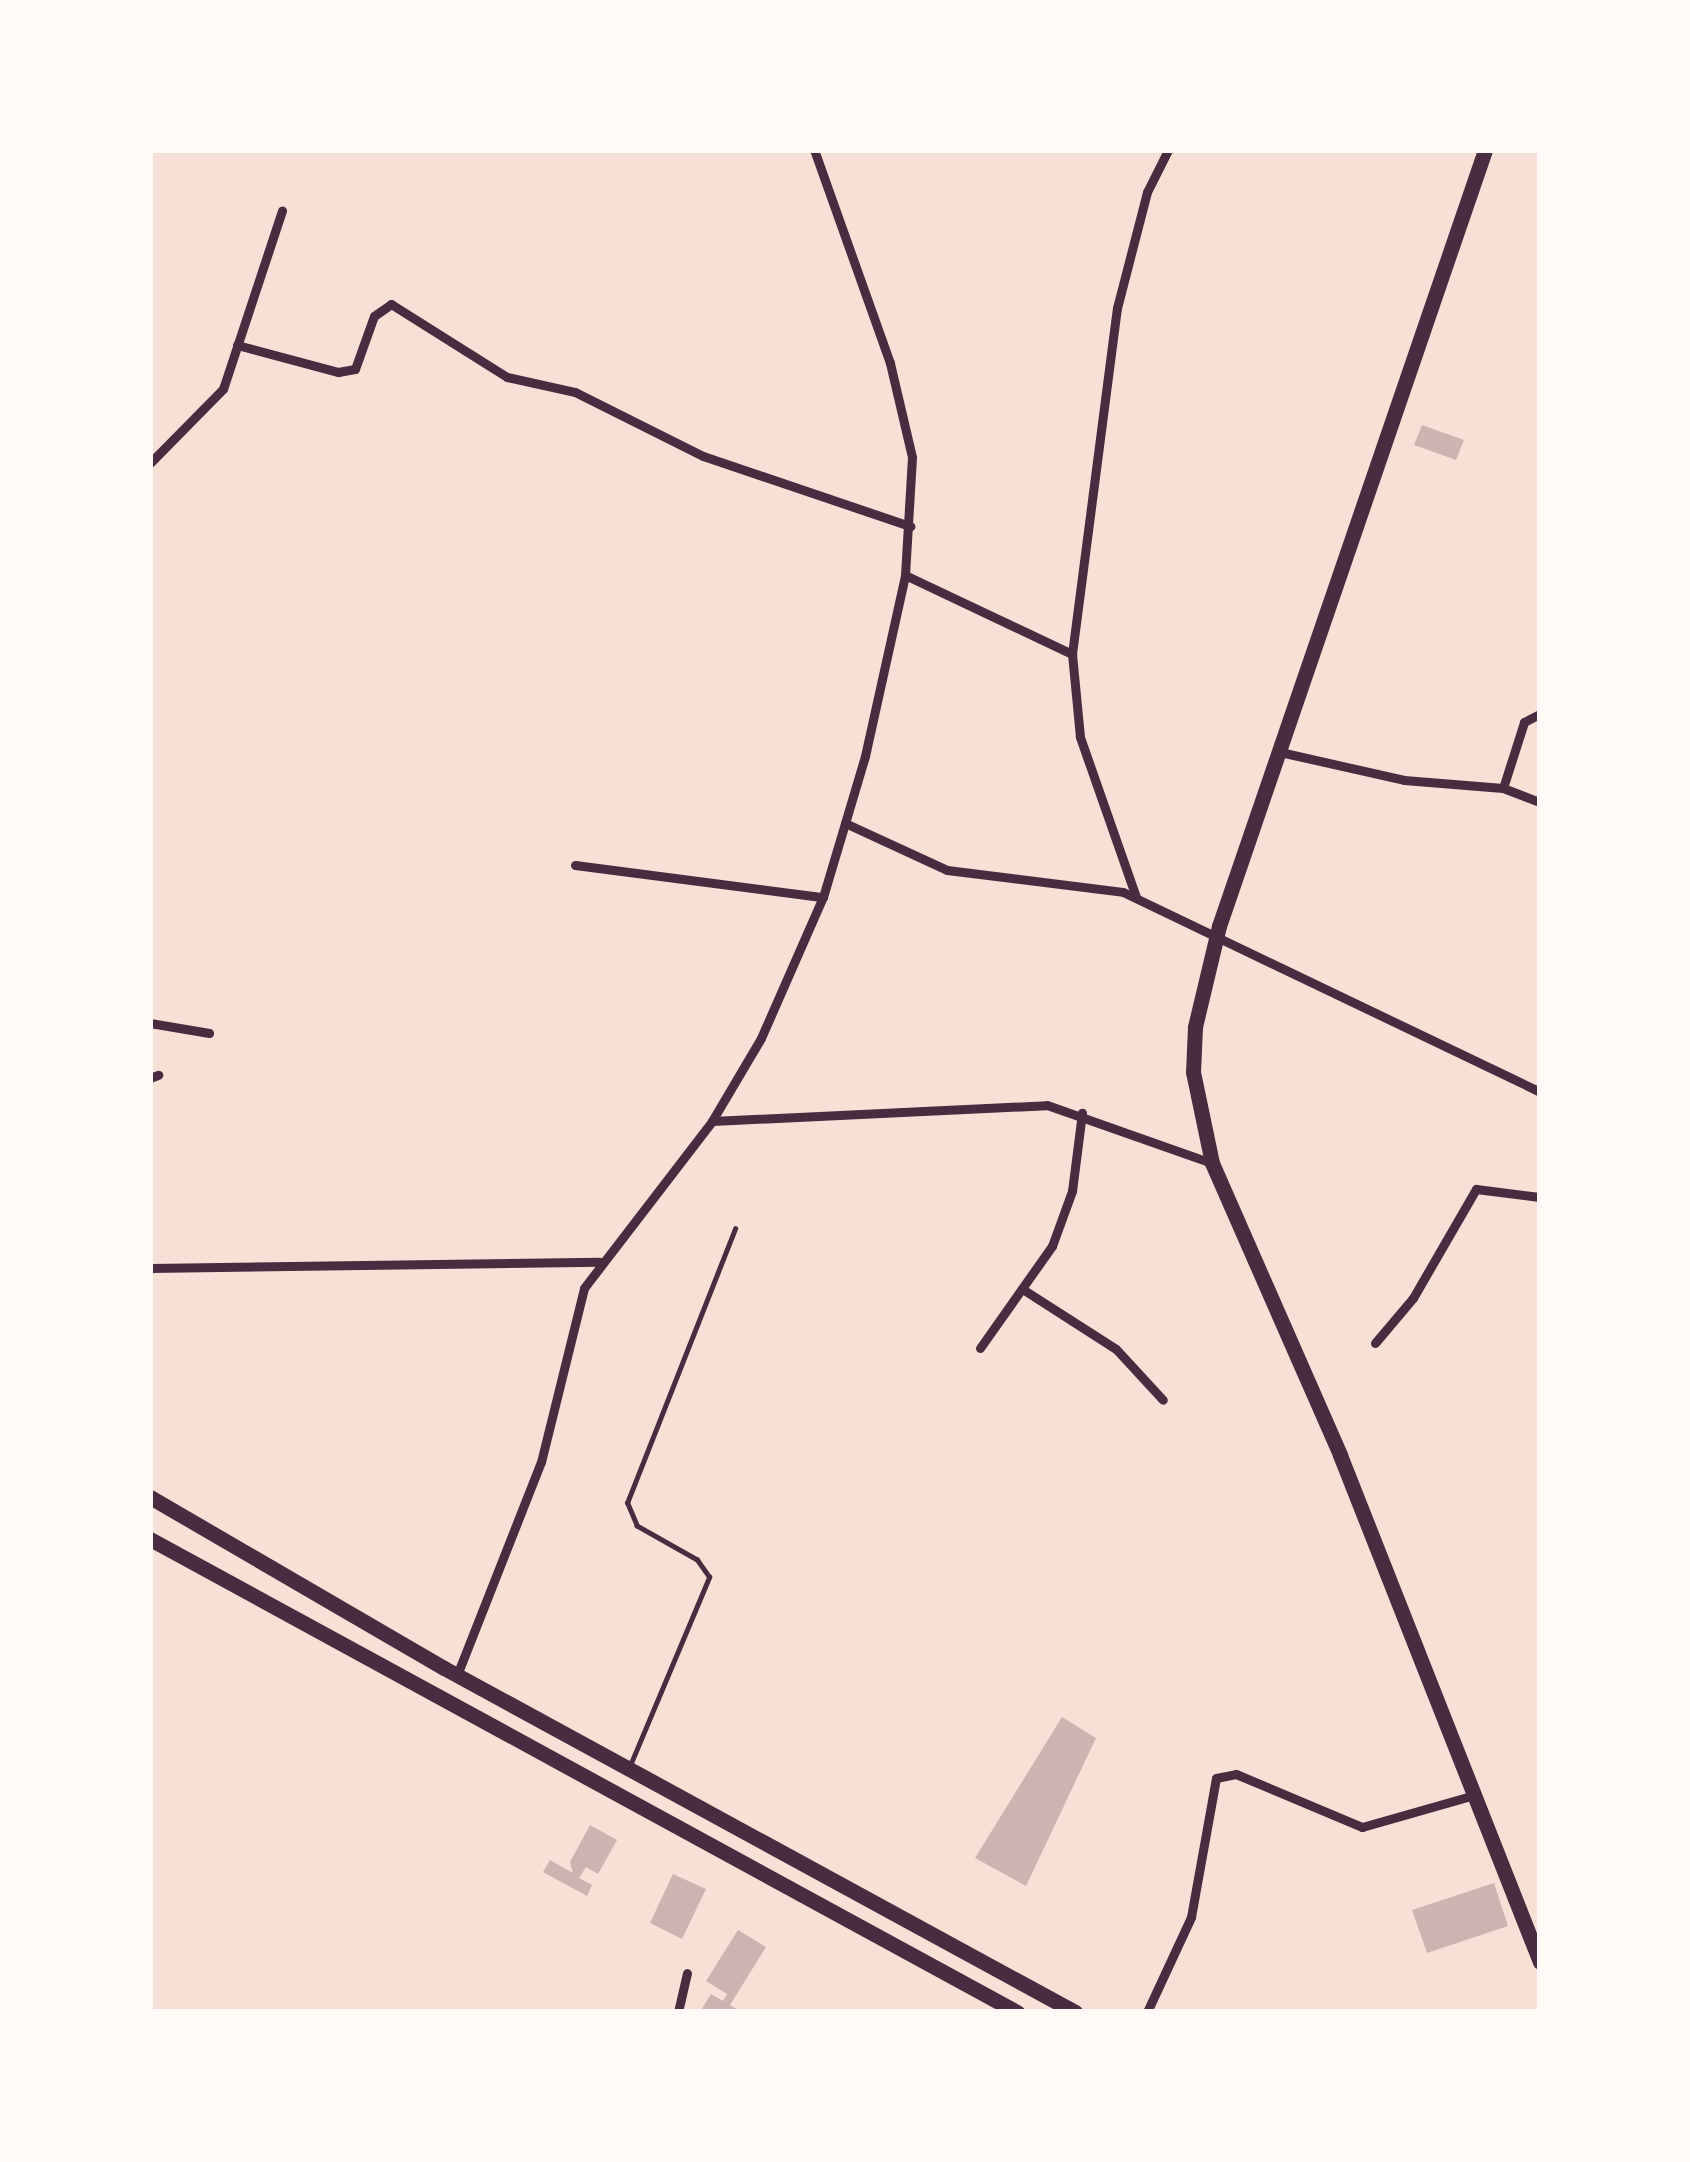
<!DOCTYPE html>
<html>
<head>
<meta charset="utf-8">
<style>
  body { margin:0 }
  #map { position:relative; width:1690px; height:2162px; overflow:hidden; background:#f7e1d7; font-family:"Roboto Serif",serif }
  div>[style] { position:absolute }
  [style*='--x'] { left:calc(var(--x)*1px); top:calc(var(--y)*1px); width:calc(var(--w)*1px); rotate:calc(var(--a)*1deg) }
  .building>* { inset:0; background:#ccb4b1 }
  .service>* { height:4.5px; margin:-2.25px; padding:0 2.25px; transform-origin:2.25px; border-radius:2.25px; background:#4a2c40 }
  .minor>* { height:9px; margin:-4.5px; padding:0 4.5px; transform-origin:4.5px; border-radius:4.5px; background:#4a2c40 }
  .trunk>* { height:15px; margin:-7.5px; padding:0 7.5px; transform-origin:7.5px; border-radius:7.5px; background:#4a2c40 }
  span { translate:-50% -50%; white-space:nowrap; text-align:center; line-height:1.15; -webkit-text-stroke:12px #fffaf5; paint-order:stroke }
  .frame { position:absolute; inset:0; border:153px solid #fffaf5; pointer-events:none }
</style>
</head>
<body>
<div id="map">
  <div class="building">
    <div style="clip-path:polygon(1422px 425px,1464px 440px,1456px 460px,1414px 445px)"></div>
    <div style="clip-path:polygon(1062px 1717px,1096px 1738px,1026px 1886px,975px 1858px)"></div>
    <div style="clip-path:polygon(590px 1825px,617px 1840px,598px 1874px,586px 1867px,579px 1878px,592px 1885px,587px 1896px,543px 1872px,550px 1860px,573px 1873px,570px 1862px)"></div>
    <div style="clip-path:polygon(673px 1874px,706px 1889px,682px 1939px,650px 1923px)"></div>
    <div style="clip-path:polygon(1494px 1883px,1508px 1926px,1427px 1953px,1412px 1910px)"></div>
    <div style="clip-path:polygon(738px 1930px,766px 1947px,730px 2005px,741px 2012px,700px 2012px,711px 1994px,723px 2001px,727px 1994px,706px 1981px)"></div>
  </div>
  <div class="service">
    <div style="--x:631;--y:1763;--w:202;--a:-67.2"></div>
    <div style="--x:709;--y:1577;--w:21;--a:-125"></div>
    <div style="--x:697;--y:1560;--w:69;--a:-150.5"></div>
    <div style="--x:637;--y:1526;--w:25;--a:-113"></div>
    <div style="--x:627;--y:1503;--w:295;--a:-68.5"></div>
  </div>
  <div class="minor">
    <div style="--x:237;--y:345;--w:105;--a:15"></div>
    <div style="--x:338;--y:372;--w:17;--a:-10"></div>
    <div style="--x:355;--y:369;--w:56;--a:-70.3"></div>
    <div style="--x:374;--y:316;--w:21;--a:-35"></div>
    <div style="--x:391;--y:304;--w:137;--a:32.2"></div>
    <div style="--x:507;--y:377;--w:70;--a:12.4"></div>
    <div style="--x:575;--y:392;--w:143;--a:26.6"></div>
    <div style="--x:703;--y:456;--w:219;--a:18.7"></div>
    <div style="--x:150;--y:463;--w:104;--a:-45.4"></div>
    <div style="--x:223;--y:389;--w:188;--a:-71.7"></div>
    <div style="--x:905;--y:575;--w:185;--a:25.3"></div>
    <div style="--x:1280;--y:752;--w:127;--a:12.7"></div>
    <div style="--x:1404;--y:780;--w:99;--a:4.6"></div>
    <div style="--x:1503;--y:788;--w:40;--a:21"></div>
    <div style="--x:1503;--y:788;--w:69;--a:-72.3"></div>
    <div style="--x:1524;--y:722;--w:18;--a:-27"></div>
    <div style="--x:845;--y:823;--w:112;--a:24.7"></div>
    <div style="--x:947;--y:870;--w:177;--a:7.1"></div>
    <div style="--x:1123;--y:892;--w:462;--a:25.6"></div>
    <div style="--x:575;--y:865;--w:250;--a:7.4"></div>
    <div style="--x:1136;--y:897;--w:170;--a:-109.3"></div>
    <div style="--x:1080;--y:737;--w:83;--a:-95.5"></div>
    <div style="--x:1072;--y:654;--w:349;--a:-82.6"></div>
    <div style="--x:1117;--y:308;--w:120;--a:-75.5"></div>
    <div style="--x:1147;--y:192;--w:47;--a:-63.4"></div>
    <div style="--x:150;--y:1023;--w:60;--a:9.6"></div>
    <div style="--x:150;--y:1078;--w:9;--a:-21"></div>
    <div style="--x:712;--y:1121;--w:335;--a:-2.7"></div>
    <div style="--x:1047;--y:1105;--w:175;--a:19.4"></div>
    <div style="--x:150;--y:1268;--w:449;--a:-0.8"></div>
    <div style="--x:1024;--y:1290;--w:109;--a:32.7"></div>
    <div style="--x:1116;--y:1349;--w:69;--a:47.3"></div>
    <div style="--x:1375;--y:1343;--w:59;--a:-49.8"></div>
    <div style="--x:1413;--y:1298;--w:126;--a:-60"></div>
    <div style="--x:1476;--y:1189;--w:64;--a:7.1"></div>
    <div style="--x:980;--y:1348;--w:125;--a:-54.8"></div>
    <div style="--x:1052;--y:1246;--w:59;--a:-70"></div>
    <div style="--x:1072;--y:1191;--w:79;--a:-82.7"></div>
    <div style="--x:457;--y:1675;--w:229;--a:-68.5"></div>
    <div style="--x:541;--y:1462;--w:179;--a:-76.1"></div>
    <div style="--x:584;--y:1288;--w:210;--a:-52.5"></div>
    <div style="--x:712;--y:1121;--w:96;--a:-59.4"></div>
    <div style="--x:761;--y:1038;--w:154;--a:-66.3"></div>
    <div style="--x:823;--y:897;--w:147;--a:-73.4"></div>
    <div style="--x:865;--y:756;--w:185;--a:-77.5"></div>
    <div style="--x:905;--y:575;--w:118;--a:-86.6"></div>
    <div style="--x:912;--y:457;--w:97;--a:-103.2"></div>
    <div style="--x:890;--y:363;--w:226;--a:-109.6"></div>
    <div style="--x:678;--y:2012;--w:40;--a:-77"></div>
    <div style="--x:1147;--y:2012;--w:105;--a:-65.1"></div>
    <div style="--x:1191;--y:1917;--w:141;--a:-79.8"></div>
    <div style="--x:1216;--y:1778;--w:20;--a:-11"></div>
    <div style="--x:1236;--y:1774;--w:137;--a:22.8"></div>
    <div style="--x:1362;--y:1827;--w:116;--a:-15.9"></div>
  </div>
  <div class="trunk">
    <div style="--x:1485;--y:150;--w:820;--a:108.92"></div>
    <div style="--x:1219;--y:926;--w:104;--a:103.4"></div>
    <div style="--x:1195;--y:1027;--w:45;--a:92.5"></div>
    <div style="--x:1193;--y:1072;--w:93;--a:78.2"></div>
    <div style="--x:1212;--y:1163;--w:319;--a:66.3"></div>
    <div style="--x:1340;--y:1455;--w:545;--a:68.47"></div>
    <div style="--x:150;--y:1497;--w:340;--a:30.2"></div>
    <div style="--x:444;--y:1668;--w:719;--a:28.6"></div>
    <div style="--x:150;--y:1539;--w:988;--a:28.62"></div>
  </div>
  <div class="frame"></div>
</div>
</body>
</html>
